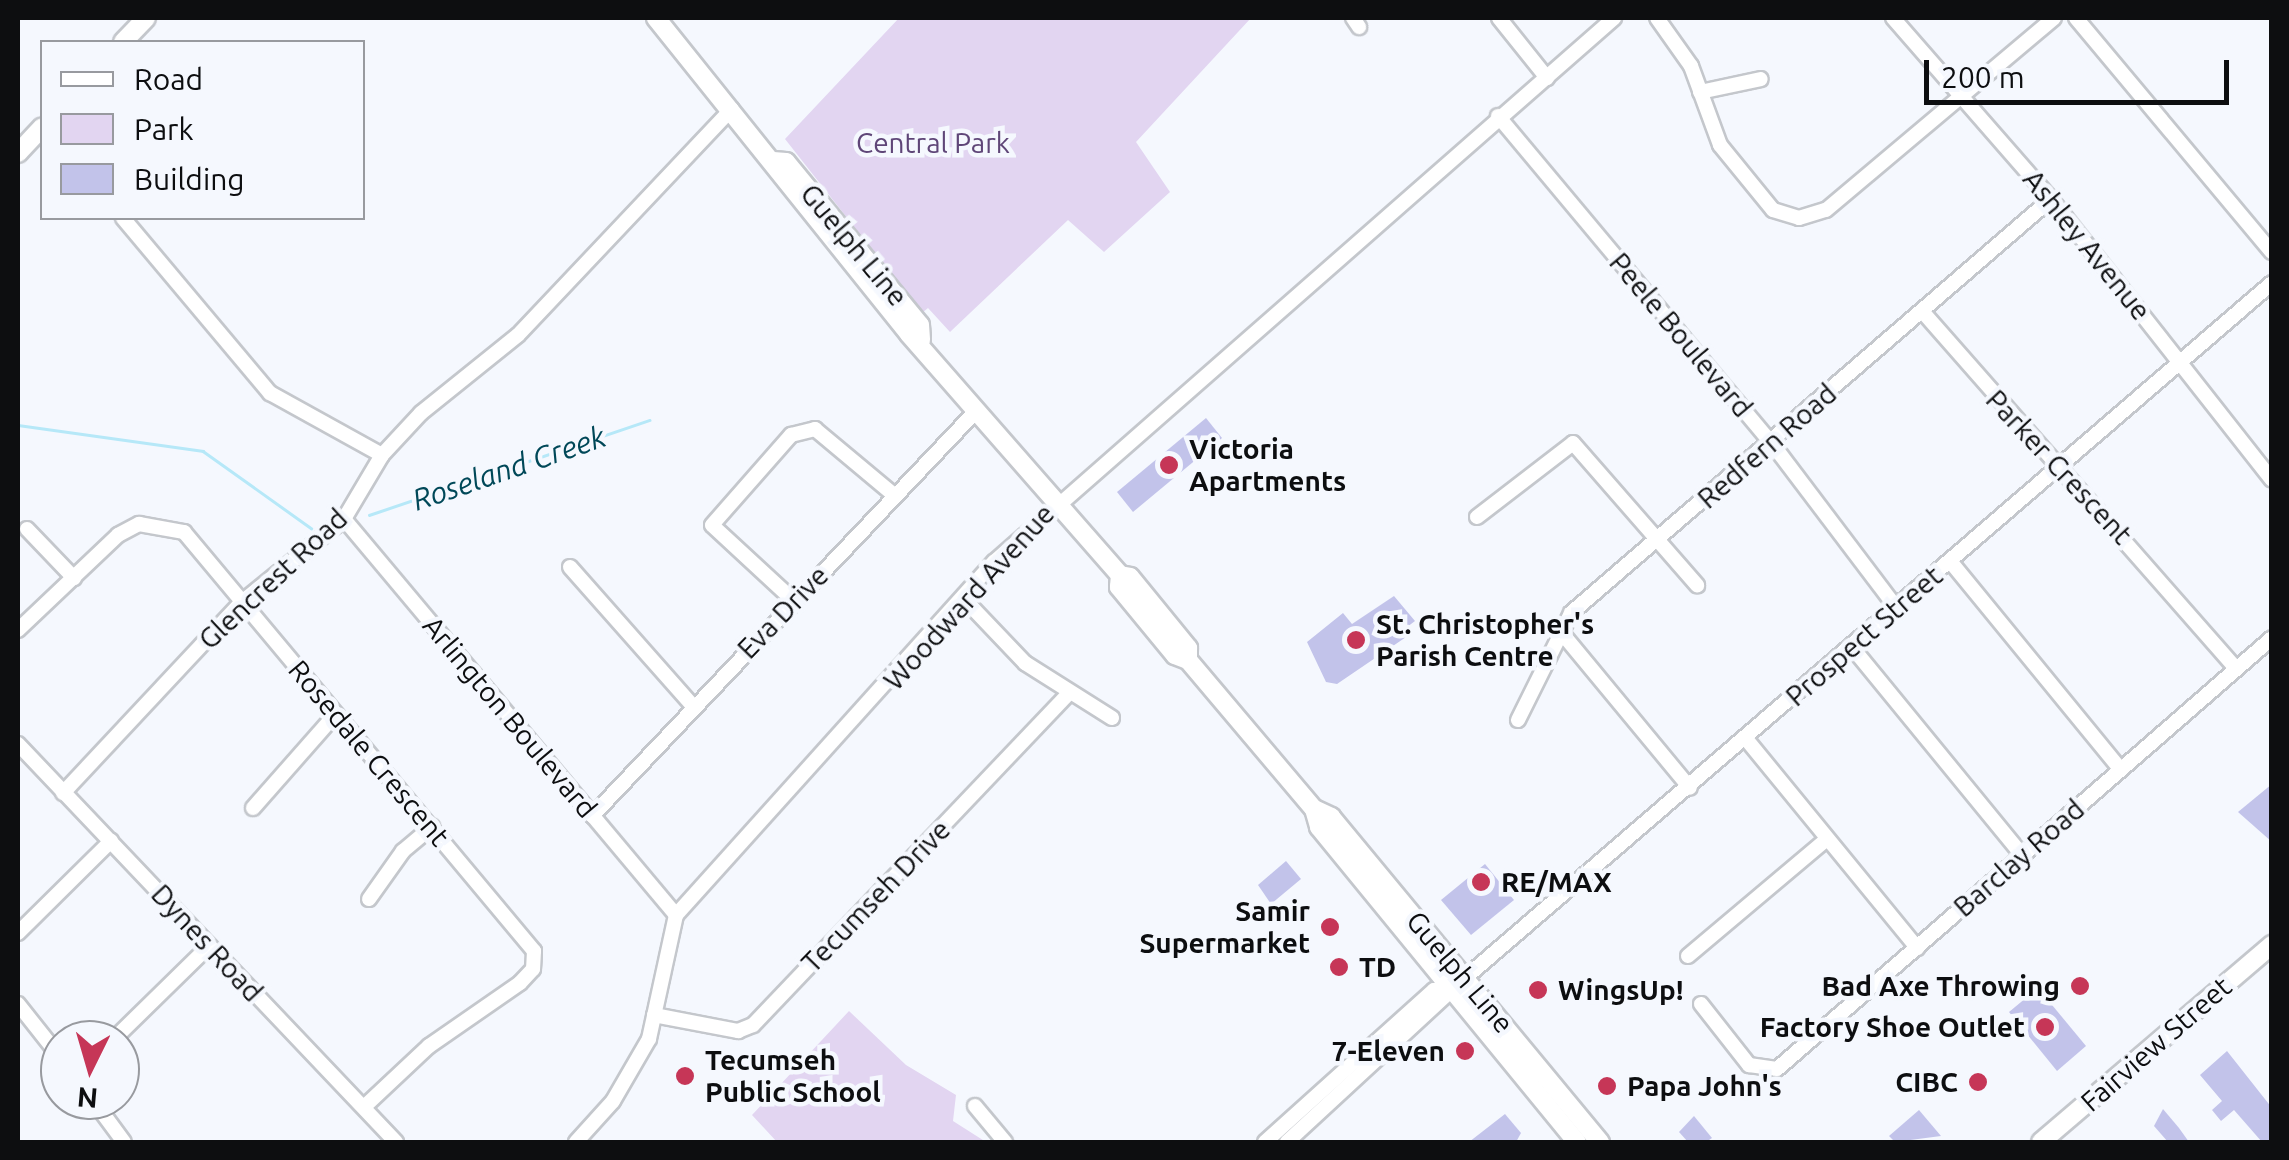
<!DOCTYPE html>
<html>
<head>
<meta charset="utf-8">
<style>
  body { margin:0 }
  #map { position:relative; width:2289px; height:1160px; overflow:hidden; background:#f5f8fe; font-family:Ubuntu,sans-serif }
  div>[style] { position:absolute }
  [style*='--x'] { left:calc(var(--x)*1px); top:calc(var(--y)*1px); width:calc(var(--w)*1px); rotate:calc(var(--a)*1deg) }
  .green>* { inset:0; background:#e2d5f1 }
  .stream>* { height:2.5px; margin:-1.25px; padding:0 1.25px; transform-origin:1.25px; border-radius:1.25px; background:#b6e8f8 }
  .building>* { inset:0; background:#c2c3ea }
  .roads { filter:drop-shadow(2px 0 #c4c7cc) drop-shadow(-2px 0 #c4c7cc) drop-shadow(0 2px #c4c7cc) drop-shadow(0 -2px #c4c7cc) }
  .minor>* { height:14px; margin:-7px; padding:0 7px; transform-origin:7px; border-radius:7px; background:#fff }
  .major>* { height:18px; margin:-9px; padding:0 9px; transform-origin:9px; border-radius:9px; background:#fff }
  .dots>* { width:28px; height:28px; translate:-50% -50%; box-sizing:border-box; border:5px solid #f5f8fe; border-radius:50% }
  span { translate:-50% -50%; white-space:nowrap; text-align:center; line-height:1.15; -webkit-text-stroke:9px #f5f8fe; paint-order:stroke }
  .park-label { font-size:28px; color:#5f4678 }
  .street-label { font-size:28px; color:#0d0e10 }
  .poi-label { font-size:28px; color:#0d0e10; font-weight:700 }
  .left { translate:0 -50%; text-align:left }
  .right { translate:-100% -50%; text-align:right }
  .water-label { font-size:30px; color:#004858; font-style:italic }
  .frame { position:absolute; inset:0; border:20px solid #0d0e10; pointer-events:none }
  .legend { position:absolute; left:40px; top:40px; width:325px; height:180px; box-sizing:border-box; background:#f5f8fe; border:2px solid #989a9f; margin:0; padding:12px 18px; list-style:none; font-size:30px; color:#0d0e10 }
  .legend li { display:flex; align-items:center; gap:20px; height:50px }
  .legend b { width:50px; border:2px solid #989a9f }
  .north { position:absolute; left:40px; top:1020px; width:100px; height:100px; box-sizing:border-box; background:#f5f8fe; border:2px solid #989a9f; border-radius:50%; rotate:185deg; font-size:28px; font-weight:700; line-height:40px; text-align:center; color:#0d0e10 }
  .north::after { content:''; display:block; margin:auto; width:35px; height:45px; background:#c63657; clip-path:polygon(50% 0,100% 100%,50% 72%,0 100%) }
  .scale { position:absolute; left:1924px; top:60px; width:305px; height:45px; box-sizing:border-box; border:5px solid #0d0e10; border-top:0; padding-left:12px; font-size:30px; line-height:35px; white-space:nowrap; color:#0d0e10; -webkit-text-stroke:8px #f5f8fe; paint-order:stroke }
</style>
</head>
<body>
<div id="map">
  <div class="green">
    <div style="clip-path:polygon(899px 18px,1251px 18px,1136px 142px,1170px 192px,1104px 252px,1068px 220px,950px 332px,928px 308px,922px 313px,785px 139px)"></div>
    <div style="clip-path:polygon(849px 1011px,906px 1065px,956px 1095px,953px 1121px,986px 1142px,777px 1142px,752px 1115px)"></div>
  </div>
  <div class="stream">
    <div style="--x:18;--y:425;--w:187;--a:8"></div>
    <div style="--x:203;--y:451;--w:133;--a:35.5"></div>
    <div style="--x:369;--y:515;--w:296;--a:-18.7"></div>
  </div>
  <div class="building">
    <div style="clip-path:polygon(1206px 418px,1222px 438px,1133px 512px,1117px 492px)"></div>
    <div style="clip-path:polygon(1394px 596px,1415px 621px,1407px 627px,1412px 633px,1337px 684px,1326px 682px,1307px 642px,1343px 613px,1352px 624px)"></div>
    <div style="clip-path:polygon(2272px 784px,2272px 842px,2238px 812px)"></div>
    <div style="clip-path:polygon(1286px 861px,1301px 879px,1271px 904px,1258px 885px)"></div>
    <div style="clip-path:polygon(1485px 864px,1514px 900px,1471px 935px,1441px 900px)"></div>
    <div style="clip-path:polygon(2038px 988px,2086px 1046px,2057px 1071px,2009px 1012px)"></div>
    <div style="clip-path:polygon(2227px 1051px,2272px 1108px,2272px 1142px,2262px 1142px,2234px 1110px,2221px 1121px,2212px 1110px,2222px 1101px,2200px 1075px)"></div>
    <div style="clip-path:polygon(2163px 1109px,2179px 1128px,2189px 1142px,2168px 1142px,2154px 1126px)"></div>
    <div style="clip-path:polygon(1919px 1110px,1941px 1136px,1895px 1142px,1889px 1136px)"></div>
    <div style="clip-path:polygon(1505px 1114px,1521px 1133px,1516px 1142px,1469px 1142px)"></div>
    <div style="clip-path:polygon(1694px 1116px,1712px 1138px,1706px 1142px,1688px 1142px,1679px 1132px)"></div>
  </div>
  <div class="roads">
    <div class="minor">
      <div style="--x:1353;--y:18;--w:11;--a:56"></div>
      <div style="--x:1499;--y:18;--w:77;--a:51.3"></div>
      <div style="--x:1657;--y:18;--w:59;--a:54.7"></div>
      <div style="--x:1691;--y:66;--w:84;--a:69.8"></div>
      <div style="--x:1720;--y:145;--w:84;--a:50.8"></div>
      <div style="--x:1773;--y:210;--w:27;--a:17"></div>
      <div style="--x:1799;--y:218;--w:28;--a:-17"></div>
      <div style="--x:1826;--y:210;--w:298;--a:-40.1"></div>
      <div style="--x:1893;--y:18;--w:240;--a:48.9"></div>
      <div style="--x:2051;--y:199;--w:357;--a:51.8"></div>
      <div style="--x:2076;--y:18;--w:305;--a:50.1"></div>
      <div style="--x:1700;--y:92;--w:62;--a:-12"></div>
      <div style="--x:1498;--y:116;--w:425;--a:50.1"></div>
      <div style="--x:1771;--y:442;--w:206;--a:52.9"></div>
      <div style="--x:123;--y:218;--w:229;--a:50"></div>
      <div style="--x:270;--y:393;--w:128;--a:29"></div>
      <div style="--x:1922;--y:311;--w:476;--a:48.7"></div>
      <div style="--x:1477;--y:517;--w:121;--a:-37.6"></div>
      <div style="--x:1573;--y:443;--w:189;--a:48.9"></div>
      <div style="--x:344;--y:519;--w:517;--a:50.02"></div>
      <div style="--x:27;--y:529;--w:68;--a:46.2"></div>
      <div style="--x:1950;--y:561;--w:269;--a:50.7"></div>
      <div style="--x:570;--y:567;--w:186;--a:48.5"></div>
      <div style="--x:793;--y:600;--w:110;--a:-137.2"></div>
      <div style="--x:712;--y:525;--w:120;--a:-48.7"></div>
      <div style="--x:791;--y:435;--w:25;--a:-14"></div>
      <div style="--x:815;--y:429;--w:104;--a:39.9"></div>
      <div style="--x:966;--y:601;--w:86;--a:46.4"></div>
      <div style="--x:1025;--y:663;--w:103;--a:32.3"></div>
      <div style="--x:18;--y:630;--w:138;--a:-43.5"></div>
      <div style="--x:118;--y:535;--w:24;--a:-28"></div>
      <div style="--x:139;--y:524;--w:46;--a:10.1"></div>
      <div style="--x:184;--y:532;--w:546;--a:50.13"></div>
      <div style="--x:534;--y:951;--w:18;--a:93"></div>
      <div style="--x:533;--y:969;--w:19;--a:133"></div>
      <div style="--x:520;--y:983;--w:111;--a:145.3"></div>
      <div style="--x:429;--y:1046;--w:89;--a:136.8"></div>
      <div style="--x:1561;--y:632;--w:202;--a:50.4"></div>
      <div style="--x:1851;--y:646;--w:273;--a:50.7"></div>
      <div style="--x:1518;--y:720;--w:119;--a:-63.6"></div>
      <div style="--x:1571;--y:613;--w:634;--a:-40.78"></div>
      <div style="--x:1747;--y:740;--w:269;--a:50.7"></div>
      <div style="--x:18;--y:744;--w:549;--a:46.48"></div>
      <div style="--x:63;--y:793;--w:262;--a:-46.9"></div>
      <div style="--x:242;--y:602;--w:132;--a:-39.1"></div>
      <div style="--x:344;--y:519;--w:74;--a:-59.3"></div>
      <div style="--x:382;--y:455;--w:57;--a:-47.1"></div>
      <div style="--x:421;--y:413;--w:124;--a:-38.8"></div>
      <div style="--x:518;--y:335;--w:311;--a:-46.6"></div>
      <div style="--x:253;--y:808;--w:125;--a:-48.6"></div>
      <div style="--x:592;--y:816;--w:560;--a:-46.52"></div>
      <div style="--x:369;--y:899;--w:59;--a:-54.7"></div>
      <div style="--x:403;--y:851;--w:38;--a:-40"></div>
      <div style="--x:18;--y:933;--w:131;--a:-44.7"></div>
      <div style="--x:1688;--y:956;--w:182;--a:-40.1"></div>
      <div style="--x:18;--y:1004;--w:68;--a:51.6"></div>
      <div style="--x:1701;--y:1004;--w:78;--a:51.8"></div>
      <div style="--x:1749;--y:1065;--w:28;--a:8"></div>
      <div style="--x:1777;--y:1069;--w:656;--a:-41.05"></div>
      <div style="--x:654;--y:1015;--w:86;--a:10.8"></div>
      <div style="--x:738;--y:1031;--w:16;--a:-22"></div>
      <div style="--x:753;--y:1025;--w:458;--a:-46.4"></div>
      <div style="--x:113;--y:1040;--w:134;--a:-44.4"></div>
      <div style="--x:93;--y:1100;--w:52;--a:53.6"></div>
      <div style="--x:975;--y:1106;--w:47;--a:50.2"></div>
      <div style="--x:576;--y:1142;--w:55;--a:-47.9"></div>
      <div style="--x:613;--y:1101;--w:72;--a:-59.9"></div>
      <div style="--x:649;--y:1039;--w:127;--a:-77.7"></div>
      <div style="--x:676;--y:915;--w:475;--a:-48"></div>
      <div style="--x:994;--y:562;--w:825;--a:-41.26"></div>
      <div style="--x:1265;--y:1142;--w:227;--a:-42"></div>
      <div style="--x:1434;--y:990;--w:21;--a:-5"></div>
      <div style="--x:1287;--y:1142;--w:242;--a:-42.7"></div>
      <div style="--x:1465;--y:978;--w:1065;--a:-40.74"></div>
    </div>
    <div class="major">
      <div style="--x:656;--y:18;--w:405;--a:51.3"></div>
      <div style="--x:909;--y:334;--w:320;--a:48.8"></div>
      <div style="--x:1120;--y:575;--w:10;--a:11"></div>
      <div style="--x:1130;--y:577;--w:92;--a:50.8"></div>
      <div style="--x:1188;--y:648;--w:12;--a:90"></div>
      <div style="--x:123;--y:42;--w:33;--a:-46"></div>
      <div style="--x:18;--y:153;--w:35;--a:-47"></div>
      <div style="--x:773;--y:161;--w:13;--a:4"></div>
      <div style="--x:786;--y:162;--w:211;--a:50.6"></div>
      <div style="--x:920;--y:325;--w:15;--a:86"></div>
      <div style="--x:1120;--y:575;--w:12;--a:95"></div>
      <div style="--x:1119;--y:587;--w:88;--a:50.5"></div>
      <div style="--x:1175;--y:655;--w:14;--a:21"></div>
      <div style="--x:1188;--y:660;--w:195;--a:49.8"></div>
      <div style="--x:1314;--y:809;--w:19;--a:25"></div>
      <div style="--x:1331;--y:817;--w:422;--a:50.4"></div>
      <div style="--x:1314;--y:809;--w:19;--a:74"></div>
      <div style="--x:1319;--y:827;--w:407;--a:50.7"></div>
      <div style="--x:2041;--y:1142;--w:304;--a:-40.5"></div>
    </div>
  </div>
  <div class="dots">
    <div style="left:1169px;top:465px;background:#c63657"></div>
    <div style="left:1356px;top:640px;background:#c63657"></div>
    <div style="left:1481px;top:882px;background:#c63657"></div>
    <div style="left:1330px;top:927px;background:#c63657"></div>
    <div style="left:1339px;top:967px;background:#c63657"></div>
    <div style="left:2080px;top:986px;background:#c63657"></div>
    <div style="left:1538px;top:990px;background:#c63657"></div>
    <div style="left:2045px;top:1027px;background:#c63657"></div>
    <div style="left:1465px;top:1051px;background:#c63657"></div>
    <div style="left:685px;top:1076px;background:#c63657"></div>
    <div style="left:1978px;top:1082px;background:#c63657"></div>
    <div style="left:1607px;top:1086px;background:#c63657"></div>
  </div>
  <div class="park-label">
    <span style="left:933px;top:143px">Central Park</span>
  </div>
  <div class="street-label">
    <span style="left:854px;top:245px;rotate:50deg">Guelph Line</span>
    <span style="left:2087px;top:245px;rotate:51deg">Ashley Avenue</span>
    <span style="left:1681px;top:335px;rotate:50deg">Peele Boulevard</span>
    <span style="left:1767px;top:446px;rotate:-41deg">Redfern Road</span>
    <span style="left:2059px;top:467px;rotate:47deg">Parker Crescent</span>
    <span style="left:273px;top:579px;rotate:-43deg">Glencrest Road</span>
    <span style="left:969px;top:597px;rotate:-48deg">Woodward Avenue</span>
    <span style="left:783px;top:612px;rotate:-46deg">Eva Drive</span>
    <span style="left:1864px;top:636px;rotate:-41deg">Prospect Street</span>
    <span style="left:510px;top:717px;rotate:50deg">Arlington Boulevard</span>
    <span style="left:369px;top:753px;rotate:50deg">Rosedale Crescent</span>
    <span style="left:2019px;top:858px;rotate:-41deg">Barclay Road</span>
    <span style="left:876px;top:896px;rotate:-46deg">Tecumseh Drive</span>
    <span style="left:207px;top:943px;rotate:47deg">Dynes Road</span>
    <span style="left:1460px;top:972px;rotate:50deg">Guelph Line</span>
    <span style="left:2156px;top:1044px;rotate:-41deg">Fairview Street</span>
  </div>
  <div class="poi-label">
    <span class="left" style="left:1189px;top:465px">Victoria<br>Apartments</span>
    <span class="left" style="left:1376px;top:640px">St. Christopher's<br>Parish Centre</span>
    <span class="left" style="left:1501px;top:882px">RE/MAX</span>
    <span class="right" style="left:1310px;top:927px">Samir<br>Supermarket</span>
    <span class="left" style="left:1359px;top:967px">TD</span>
    <span class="right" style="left:2060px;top:986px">Bad Axe Throwing</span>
    <span class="left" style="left:1558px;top:990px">WingsUp!</span>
    <span class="right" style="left:2025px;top:1027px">Factory Shoe Outlet</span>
    <span class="right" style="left:1445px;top:1051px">7-Eleven</span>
    <span class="left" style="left:705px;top:1076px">Tecumseh<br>Public School</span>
    <span class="right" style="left:1958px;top:1082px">CIBC</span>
    <span class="left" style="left:1627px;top:1086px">Papa John's</span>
  </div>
  <div class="water-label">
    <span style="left:509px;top:468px;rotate:-19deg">Roseland Creek</span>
  </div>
  <div class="frame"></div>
  <ul class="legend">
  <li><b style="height:12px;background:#fff"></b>Road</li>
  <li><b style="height:28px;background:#e2d5f1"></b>Park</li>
  <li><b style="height:28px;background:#c2c3ea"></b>Building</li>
  </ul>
  <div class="north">N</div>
  <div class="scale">200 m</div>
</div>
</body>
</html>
